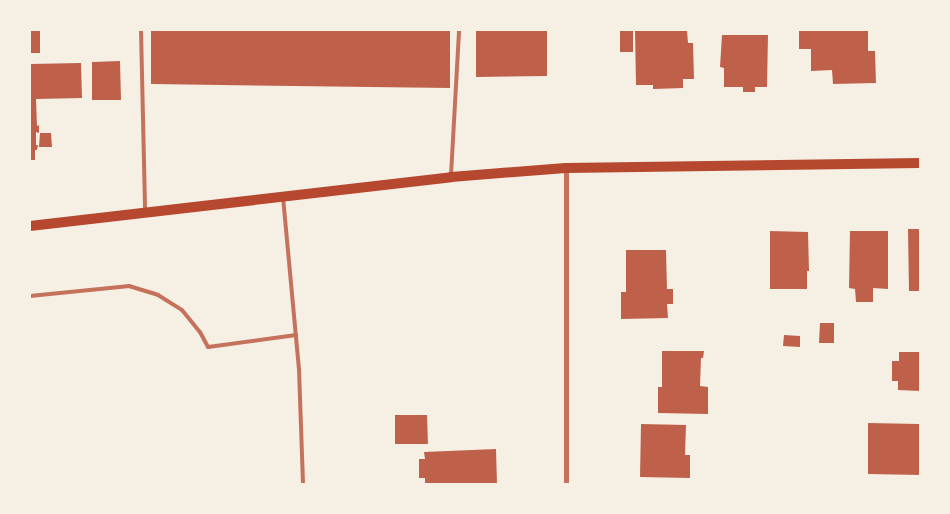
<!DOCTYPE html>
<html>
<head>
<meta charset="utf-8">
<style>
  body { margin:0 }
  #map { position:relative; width:950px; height:514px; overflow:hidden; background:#f6efe4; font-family:"Varela Round",sans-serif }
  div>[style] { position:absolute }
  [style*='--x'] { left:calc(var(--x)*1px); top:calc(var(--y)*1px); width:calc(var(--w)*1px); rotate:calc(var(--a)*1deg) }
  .building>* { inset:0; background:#bf614a }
  .service>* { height:4px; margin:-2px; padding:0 2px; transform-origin:2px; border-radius:2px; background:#c5725c }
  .minor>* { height:5px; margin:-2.5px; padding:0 2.5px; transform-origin:2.5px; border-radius:2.5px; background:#c5725c }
  .secondary>* { height:10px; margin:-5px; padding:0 5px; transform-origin:5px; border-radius:5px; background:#b5482f }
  span { translate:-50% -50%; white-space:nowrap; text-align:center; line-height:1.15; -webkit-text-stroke:4px #f6efe4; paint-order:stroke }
  .frame { position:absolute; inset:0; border:31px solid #f6efe4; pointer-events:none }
</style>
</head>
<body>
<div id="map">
  <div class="building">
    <div style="clip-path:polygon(30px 30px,40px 30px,40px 53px,30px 53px)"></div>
    <div style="clip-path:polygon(151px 30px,450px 30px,450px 88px,151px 84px)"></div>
    <div style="clip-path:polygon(476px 30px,547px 30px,547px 76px,476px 77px)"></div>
    <div style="clip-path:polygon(620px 30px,633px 30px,633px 52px,620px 52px)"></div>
    <div style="clip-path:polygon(635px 30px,687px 30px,688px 43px,693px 43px,694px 79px,683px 79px,683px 88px,653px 89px,653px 85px,636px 85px)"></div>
    <div style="clip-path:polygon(799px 30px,868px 30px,868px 51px,875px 51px,876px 83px,833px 84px,832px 70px,811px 71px,811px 49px,799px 49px)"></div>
    <div style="clip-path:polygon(722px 35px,768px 35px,767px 87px,755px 87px,755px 92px,743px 92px,743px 87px,724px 87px,724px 68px,720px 67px)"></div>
    <div style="clip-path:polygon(120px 61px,121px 100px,92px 100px,92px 62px)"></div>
    <div style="clip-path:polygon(81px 63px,82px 98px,36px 99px,37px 126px,39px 125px,39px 133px,36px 132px,36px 145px,38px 145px,37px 150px,35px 150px,35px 160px,30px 160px,30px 64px)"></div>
    <div style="clip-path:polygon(40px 133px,51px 133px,52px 147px,39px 147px)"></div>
    <div style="clip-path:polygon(908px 229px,920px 229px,920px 291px,909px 291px)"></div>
    <div style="clip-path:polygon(770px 231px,808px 232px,809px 271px,807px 271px,807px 289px,770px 289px)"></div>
    <div style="clip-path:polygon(850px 231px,888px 231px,888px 289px,873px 288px,873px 302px,856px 302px,855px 289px,849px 288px)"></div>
    <div style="clip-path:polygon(626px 250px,666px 250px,667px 289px,673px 289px,673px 304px,667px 304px,668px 318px,621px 319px,621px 292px,626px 292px)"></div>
    <div style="clip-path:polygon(820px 323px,834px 323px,834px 343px,819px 343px)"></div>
    <div style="clip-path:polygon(784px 335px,800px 336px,800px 347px,783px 346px)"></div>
    <div style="clip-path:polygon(662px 351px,704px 351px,703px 358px,701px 358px,700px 386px,708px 387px,708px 414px,658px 413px,658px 387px,662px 387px)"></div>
    <div style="clip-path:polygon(899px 352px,920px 352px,920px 391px,898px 390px,898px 381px,892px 381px,892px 361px,899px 361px)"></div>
    <div style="clip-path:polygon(395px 415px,427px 415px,428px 444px,395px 444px)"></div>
    <div style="clip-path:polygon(868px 423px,920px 424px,920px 475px,868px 474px)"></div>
    <div style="clip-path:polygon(641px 424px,686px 425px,685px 455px,690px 455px,690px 478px,640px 477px)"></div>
    <div style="clip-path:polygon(496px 449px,497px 484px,425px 484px,425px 478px,419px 478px,419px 459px,425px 459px,424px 452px)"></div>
  </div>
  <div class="service">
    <div style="--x:141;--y:30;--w:181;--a:88.7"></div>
    <div style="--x:451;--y:175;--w:145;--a:-86.8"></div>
    <div style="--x:283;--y:197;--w:173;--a:84.7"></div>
    <div style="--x:299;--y:369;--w:115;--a:88"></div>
    <div style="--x:30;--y:296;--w:100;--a:-5.8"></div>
    <div style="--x:129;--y:286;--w:30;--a:17"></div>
    <div style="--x:158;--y:295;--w:28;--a:32"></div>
    <div style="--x:182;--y:310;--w:28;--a:51"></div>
    <div style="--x:200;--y:332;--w:17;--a:62"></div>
    <div style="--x:208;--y:347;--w:89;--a:-7.8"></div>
  </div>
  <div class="minor">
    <div style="--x:566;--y:484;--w:316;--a:-90"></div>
  </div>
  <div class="secondary">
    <div style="--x:30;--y:226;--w:424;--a:-6.6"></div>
    <div style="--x:451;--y:177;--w:115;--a:-4.5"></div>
    <div style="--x:566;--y:168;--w:354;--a:-0.8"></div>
  </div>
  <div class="frame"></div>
</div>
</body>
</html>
